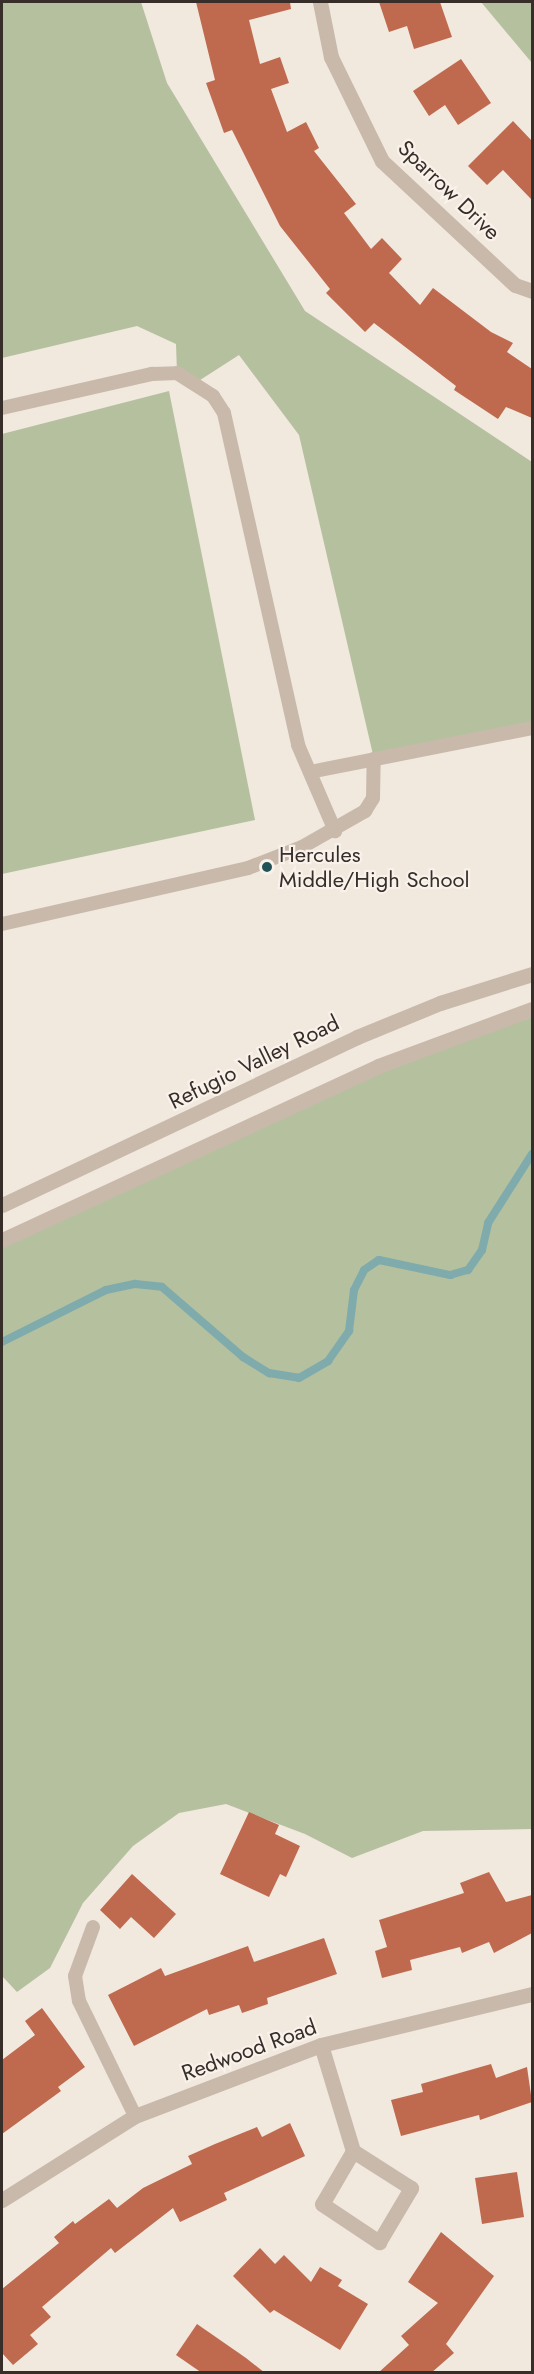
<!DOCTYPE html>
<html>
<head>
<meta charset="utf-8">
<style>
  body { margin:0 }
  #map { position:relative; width:534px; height:2374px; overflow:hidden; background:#f1e8de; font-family:Jost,sans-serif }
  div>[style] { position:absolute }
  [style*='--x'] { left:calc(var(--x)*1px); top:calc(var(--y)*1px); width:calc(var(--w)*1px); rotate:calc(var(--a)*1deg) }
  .green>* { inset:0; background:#b5c09f }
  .stream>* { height:8px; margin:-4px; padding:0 4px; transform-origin:4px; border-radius:4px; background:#7fabad }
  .building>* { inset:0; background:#bf6a4f }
  .service>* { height:14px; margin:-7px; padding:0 7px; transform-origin:7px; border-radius:7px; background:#c9b9ab }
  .minor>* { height:15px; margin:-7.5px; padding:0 7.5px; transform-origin:7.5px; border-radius:7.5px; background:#c9b9ab }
  .tertiary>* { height:15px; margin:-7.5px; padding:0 7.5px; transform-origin:7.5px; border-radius:7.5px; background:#c9b9ab }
  .dots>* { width:16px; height:16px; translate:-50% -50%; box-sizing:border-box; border:3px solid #f9f2eb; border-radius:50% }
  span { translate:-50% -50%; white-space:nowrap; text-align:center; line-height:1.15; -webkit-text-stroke:4.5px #f9f2eb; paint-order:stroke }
  .street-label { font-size:22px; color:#372e2a }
  .poi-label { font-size:22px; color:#372e2a }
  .left { translate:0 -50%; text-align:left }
  .frame { position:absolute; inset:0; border:3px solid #372e2a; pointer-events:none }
</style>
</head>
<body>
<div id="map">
  <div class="green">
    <div style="clip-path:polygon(2px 2px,141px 2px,167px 83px,305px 311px,532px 462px,532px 728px,374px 759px,299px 435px,239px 355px,197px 382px,177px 373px,176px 344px,137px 326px,2px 358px)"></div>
    <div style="clip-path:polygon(481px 2px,532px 2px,532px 63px)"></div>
    <div style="clip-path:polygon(169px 391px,255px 820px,2px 874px,2px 434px)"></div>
    <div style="clip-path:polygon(532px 1009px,532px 1829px,423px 1831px,352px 1858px,305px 1834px,226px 1804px,179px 1813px,133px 1846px,83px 1903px,50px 1968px,17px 1992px,2px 1976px,2px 1240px,378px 1066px)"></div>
  </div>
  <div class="stream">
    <div style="--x:2;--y:1342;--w:116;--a:-26.6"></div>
    <div style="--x:106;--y:1290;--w:30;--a:-12"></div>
    <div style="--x:135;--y:1284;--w:27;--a:6"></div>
    <div style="--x:162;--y:1287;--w:107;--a:40.8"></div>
    <div style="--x:243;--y:1357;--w:31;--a:32"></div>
    <div style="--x:269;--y:1373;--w:30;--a:9"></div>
    <div style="--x:299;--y:1378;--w:34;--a:-30"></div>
    <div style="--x:328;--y:1361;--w:37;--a:-55"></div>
    <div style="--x:349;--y:1331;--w:41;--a:-83"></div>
    <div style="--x:354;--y:1290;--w:22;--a:-63"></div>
    <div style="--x:364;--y:1270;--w:18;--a:-34"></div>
    <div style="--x:379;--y:1260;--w:73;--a:11.9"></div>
    <div style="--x:450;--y:1275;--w:19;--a:-16"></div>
    <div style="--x:468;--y:1270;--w:24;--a:-55"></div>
    <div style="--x:482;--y:1250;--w:28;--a:-77"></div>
    <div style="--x:488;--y:1223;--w:82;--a:-57.5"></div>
  </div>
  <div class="building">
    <div style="clip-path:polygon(196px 2px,290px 2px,291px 9px,249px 20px,260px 64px,280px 57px,289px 83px,271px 89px,287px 132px,306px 122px,319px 148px,314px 151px,356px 204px,344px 213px,371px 249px,382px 238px,402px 259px,389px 273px,420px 305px,433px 288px,491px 332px,513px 343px,507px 352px,532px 369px,532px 418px,506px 407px,498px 419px,454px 390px,456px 386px,374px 323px,365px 332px,326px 293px,330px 289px,280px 226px,232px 130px,224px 133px,206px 83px,215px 80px)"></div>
    <div style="clip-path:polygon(379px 2px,440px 2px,452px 37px,414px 49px,407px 26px,389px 32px)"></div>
    <div style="clip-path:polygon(461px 59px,491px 103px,458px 125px,445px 105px,429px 116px,413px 91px)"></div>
    <div style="clip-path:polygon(513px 121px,532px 141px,532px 200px,503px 170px,487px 185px,468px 166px)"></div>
    <div style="clip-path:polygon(249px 1812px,279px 1825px,275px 1834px,300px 1846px,286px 1877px,280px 1874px,269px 1897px,220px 1874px)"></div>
    <div style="clip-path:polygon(489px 1872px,506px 1902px,532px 1895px,532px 1933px,494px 1953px,489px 1942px,462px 1953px,460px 1947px,410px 1960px,412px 1970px,382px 1978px,375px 1951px,387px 1947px,379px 1920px,464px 1893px,460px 1883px)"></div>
    <div style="clip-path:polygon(132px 1874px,176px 1914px,154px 1938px,131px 1917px,120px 1929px,100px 1910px)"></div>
    <div style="clip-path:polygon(324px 1938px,337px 1974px,267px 1998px,268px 2004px,242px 2013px,239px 2005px,209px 2015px,207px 2009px,134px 2046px,108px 1995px,161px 1968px,165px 1976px,248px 1946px,254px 1962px)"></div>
    <div style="clip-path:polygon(42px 2008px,85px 2067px,58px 2087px,61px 2091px,2px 2134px,2px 2060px,35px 2035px,25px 2021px)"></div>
    <div style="clip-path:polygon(491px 2064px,496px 2078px,527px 2067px,532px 2102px,480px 2120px,479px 2115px,401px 2136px,391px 2100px,423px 2092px,421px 2084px)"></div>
    <div style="clip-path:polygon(290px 2123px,305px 2156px,224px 2193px,227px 2200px,180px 2222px,173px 2208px,115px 2253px,111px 2248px,42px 2307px,51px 2317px,30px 2335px,38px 2344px,13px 2365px,2px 2353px,2px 2289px,59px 2243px,54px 2237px,73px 2221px,75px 2224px,109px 2199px,117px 2208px,143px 2188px,192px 2164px,188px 2156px,215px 2144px,257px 2127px,262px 2137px)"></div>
    <div style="clip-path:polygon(517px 2172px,524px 2217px,482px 2224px,475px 2178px)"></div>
    <div style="clip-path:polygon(441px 2232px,494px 2276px,446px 2344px,454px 2353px,431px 2373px,378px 2373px,409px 2345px,401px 2336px,438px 2303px,408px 2282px)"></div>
    <div style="clip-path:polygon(260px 2248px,275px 2264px,284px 2255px,311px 2282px,320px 2267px,342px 2280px,338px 2286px,368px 2304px,340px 2350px,274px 2310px,270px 2313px,233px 2276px)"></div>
    <div style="clip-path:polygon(197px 2324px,246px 2358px,265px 2373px,202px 2373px,176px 2355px)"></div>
  </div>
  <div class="service">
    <div style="--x:2;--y:408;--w:154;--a:-12.8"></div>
    <div style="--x:152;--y:374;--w:25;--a:-2"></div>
    <div style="--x:177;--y:373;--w:43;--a:32.6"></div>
    <div style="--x:213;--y:396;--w:20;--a:57"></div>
    <div style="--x:224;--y:413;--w:340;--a:77.4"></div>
    <div style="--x:298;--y:745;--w:94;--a:66.7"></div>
    <div style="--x:310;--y:772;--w:226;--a:-11.2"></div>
    <div style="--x:2;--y:924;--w:252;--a:-12.8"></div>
    <div style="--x:248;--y:868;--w:58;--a:-21.3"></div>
    <div style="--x:302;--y:847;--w:73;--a:-29.7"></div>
    <div style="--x:365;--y:811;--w:15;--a:-58"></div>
    <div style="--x:373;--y:798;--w:39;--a:-89"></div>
    <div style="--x:93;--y:1927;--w:52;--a:110.2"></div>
    <div style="--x:75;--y:1976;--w:25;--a:81"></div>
    <div style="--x:79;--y:2001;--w:128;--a:64"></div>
  </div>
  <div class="minor">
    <div style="--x:320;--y:2;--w:56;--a:78.7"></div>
    <div style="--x:331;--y:57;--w:116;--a:63.9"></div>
    <div style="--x:382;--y:161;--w:182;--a:43"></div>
    <div style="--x:515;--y:285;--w:18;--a:19"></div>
    <div style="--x:321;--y:2045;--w:111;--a:73.2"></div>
    <div style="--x:353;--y:2151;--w:61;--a:120.3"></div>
    <div style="--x:322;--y:2204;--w:69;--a:33.7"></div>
    <div style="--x:379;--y:2242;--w:63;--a:-59.3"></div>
    <div style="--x:411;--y:2188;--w:69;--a:-147.5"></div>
  </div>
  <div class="tertiary">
    <div style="--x:2;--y:1205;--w:393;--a:-25.3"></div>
    <div style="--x:357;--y:1037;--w:90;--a:-22.3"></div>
    <div style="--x:440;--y:1003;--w:96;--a:-17.5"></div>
    <div style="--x:2;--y:1240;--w:414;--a:-24.8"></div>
    <div style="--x:378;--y:1066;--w:164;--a:-20.3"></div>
    <div style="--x:2;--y:2200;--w:157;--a:-32.3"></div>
    <div style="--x:135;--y:2116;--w:199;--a:-20.9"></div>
    <div style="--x:321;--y:2045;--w:217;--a:-13.6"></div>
  </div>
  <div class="dots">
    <div style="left:267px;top:867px;background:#215356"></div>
  </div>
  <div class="street-label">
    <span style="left:449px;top:190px;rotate:44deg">Sparrow Drive</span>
    <span style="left:254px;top:1062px;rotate:-26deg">Refugio Valley Road</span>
    <span style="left:249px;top:2050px;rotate:-20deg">Redwood Road</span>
  </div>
  <div class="poi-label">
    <span class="left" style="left:279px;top:867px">Hercules<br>Middle/High School</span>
  </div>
  <div class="frame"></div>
</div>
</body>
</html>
